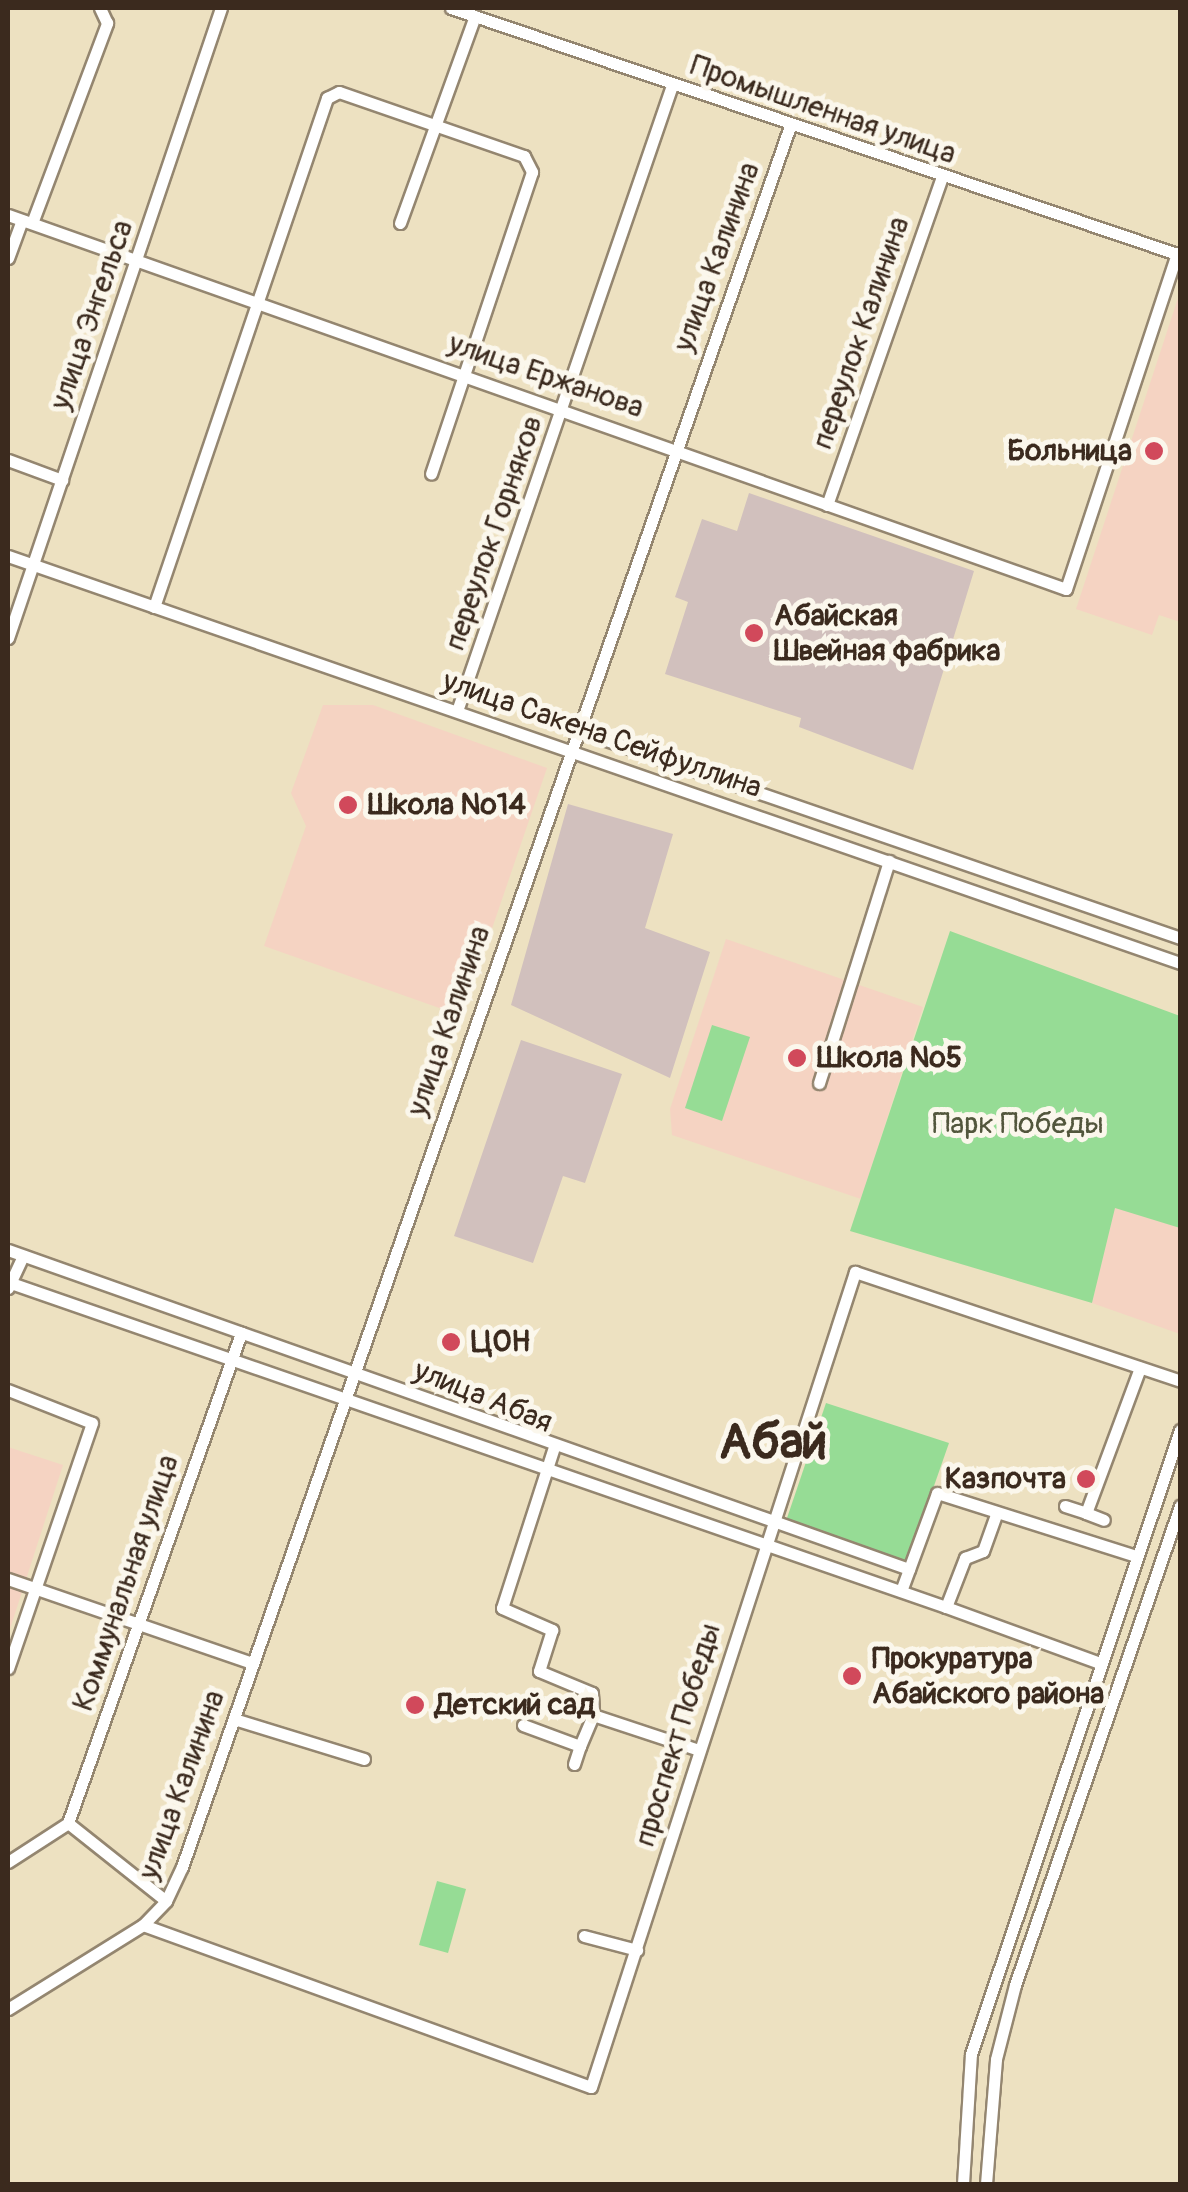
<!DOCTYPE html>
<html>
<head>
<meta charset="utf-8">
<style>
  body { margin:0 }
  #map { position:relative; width:1188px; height:2192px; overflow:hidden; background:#ede1c1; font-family:Pangolin,sans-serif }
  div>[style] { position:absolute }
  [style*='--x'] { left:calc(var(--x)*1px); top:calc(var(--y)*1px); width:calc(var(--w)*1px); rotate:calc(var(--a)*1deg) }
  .built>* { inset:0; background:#f5d3c2 }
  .industrial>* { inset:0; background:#d1c0bd }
  .green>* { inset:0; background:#96dc95 }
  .roads { filter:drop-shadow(2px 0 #948670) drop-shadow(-2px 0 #948670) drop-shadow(0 2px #948670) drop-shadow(0 -2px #948670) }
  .minor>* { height:11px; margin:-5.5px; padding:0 5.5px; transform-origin:5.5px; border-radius:5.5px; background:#fff }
  .dots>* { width:28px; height:28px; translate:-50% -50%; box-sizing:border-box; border:5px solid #fbf7ec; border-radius:50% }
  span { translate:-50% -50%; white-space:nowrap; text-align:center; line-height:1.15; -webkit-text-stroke:10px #fbf7ec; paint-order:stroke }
  .street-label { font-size:30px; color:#3b2a1e }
  .poi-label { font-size:30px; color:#3b2a1e; font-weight:700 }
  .right { translate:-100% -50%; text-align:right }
  .left { translate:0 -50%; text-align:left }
  .park-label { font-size:30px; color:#52563c }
  .town-label { font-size:50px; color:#3b2a1e; font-weight:700 }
  .frame { position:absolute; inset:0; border:10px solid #3b2a1e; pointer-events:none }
</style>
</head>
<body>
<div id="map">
  <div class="built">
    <div style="clip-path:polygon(1180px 292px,1180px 622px,1159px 615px,1152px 635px,1076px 609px)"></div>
    <div style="clip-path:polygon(323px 705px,373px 705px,547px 768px,462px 1016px,264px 946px,306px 826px,291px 793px)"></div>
    <div style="clip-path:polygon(726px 939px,923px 1007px,861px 1199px,672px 1135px,670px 1109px)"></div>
    <div style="clip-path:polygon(1115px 1207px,1180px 1228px,1180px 1334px,1092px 1303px)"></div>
    <div style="clip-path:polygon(8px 1447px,63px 1465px,8px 1635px)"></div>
  </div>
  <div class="industrial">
    <div style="clip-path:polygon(749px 493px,974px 571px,913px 770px,799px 727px,801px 718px,665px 674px,688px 602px,675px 597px,702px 519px,737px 531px)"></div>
    <div style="clip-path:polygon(568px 804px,673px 834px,645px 928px,710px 952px,670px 1078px,511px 1005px)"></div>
    <div style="clip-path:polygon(521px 1040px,622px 1074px,585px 1183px,563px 1176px,533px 1263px,454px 1236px)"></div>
  </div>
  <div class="green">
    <div style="clip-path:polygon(950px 931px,1180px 1016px,1180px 1228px,1115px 1208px,1092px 1303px,850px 1231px)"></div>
    <div style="clip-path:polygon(712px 1025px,750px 1037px,722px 1121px,685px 1108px)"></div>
    <div style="clip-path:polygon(826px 1403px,949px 1443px,907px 1563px,786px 1521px)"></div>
    <div style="clip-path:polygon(437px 1881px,466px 1889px,448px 1953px,419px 1945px)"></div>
  </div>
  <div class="roads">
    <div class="minor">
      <div style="--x:451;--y:8;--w:770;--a:18.72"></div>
      <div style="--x:8;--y:215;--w:1122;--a:19.47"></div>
      <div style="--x:1066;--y:589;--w:354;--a:-71.7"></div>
      <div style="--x:32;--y:223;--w:214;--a:-69.4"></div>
      <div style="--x:107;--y:23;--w:17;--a:-115"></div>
      <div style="--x:400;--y:223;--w:220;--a:-70.1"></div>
      <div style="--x:8;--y:258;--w:40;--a:-69.8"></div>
      <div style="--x:8;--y:460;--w:58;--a:20.3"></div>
      <div style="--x:827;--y:505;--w:348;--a:-70.7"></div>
      <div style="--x:8;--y:556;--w:1241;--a:19.15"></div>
      <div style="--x:154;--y:607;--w:538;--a:-71.23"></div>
      <div style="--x:327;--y:98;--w:13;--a:-27"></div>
      <div style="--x:339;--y:92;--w:196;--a:19.1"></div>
      <div style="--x:524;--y:156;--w:18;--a:63"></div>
      <div style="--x:532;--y:172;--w:318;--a:108.5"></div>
      <div style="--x:8;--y:638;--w:665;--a:-71.32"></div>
      <div style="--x:457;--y:711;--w:662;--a:-71.04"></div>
      <div style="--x:580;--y:731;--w:635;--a:19.03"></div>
      <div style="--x:819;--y:1083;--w:233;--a:-72.5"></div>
      <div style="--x:8;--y:1250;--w:956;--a:19.5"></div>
      <div style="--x:8;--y:1282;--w:993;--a:19.11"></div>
      <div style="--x:946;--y:1607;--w:53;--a:-68.8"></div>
      <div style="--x:965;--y:1558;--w:19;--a:-21"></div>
      <div style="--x:983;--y:1551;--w:41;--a:-70.3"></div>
      <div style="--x:8;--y:1288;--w:35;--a:-65"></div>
      <div style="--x:8;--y:1390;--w:90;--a:21.4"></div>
      <div style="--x:92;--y:1423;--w:259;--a:108.9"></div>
      <div style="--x:554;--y:1447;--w:169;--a:107.9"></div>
      <div style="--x:502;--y:1608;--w:55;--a:23.7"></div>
      <div style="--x:552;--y:1630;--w:43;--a:107.6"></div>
      <div style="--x:539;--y:1671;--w:57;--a:22.5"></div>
      <div style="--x:592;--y:1693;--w:22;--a:87"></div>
      <div style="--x:593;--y:1715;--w:112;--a:18.3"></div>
      <div style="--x:1065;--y:1506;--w:22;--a:18"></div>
      <div style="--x:1086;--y:1513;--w:155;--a:-69.6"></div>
      <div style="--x:1086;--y:1513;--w:19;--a:21"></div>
      <div style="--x:8;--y:1579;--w:258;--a:19"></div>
      <div style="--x:901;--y:1591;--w:104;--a:-69.8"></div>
      <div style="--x:937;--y:1493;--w:209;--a:17.6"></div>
      <div style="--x:946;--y:1607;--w:164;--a:20"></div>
      <div style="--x:234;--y:1719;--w:136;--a:17.1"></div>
      <div style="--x:523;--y:1725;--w:61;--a:20.2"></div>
      <div style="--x:580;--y:1746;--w:34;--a:-67"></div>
      <div style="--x:574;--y:1764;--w:19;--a:-72"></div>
      <div style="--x:68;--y:1823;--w:125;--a:38.5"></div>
      <div style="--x:8;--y:1862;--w:72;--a:-33"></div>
      <div style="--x:68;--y:1823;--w:520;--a:-70.55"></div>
      <div style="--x:143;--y:1925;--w:476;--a:19.9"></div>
      <div style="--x:591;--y:2087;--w:857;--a:-72.05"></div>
      <div style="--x:855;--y:1272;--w:343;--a:18.5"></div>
      <div style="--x:584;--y:1936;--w:55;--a:14.8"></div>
      <div style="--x:8;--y:2009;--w:159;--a:-31.9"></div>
      <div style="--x:143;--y:1925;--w:33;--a:-46"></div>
      <div style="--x:166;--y:1901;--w:38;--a:-65"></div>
      <div style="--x:182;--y:1867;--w:1844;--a:-70.75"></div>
      <div style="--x:963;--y:2184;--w:130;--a:-86.5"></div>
      <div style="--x:971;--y:2054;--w:658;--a:-71.48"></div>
      <div style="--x:986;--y:2184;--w:125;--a:-85.4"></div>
      <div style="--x:996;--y:2059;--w:76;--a:-75.6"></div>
      <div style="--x:1015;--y:1985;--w:507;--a:-70.99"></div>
    </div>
  </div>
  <div class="dots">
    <div style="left:1154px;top:451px;background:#d1495b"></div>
    <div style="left:754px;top:633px;background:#d1495b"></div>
    <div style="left:348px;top:805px;background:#d1495b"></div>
    <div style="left:797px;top:1058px;background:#d1495b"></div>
    <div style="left:451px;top:1342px;background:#d1495b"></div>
    <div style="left:1086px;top:1479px;background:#d1495b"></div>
    <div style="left:852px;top:1676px;background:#d1495b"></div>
    <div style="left:415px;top:1705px;background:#d1495b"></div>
  </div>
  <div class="street-label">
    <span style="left:823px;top:110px;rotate:19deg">Промышленная улица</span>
    <span style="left:717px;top:257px;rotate:-70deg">улица Калинина</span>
    <span style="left:92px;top:315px;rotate:-71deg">улица Энгельса</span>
    <span style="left:861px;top:333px;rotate:-71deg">переулок Калинина</span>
    <span style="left:546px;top:376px;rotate:19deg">улица Ержанова</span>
    <span style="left:494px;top:533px;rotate:-71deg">переулок Горняков</span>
    <span style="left:602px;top:735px;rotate:19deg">улица Сакена Сейфуллина</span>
    <span style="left:449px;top:1021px;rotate:-71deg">улица Калинина</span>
    <span style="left:483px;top:1397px;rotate:22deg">улица Абая</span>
    <span style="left:126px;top:1583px;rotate:-71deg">Коммунальная улица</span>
    <span style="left:678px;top:1735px;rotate:-73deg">проспект Победы</span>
    <span style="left:182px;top:1785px;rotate:-70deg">улица Калинина</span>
  </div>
  <div class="poi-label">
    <span class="right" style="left:1132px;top:451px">Больница</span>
    <span class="left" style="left:774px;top:633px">Абайская<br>Швейная фабрика</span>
    <span class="left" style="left:368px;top:805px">Школа №14</span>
    <span class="left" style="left:817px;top:1058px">Школа №5</span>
    <span class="left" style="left:471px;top:1342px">ЦОН</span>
    <span class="right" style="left:1066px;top:1479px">Казпочта</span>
    <span class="left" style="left:872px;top:1676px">Прокуратура<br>Абайского района</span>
    <span class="left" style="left:435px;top:1705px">Детский сад</span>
  </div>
  <div class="park-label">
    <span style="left:1018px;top:1124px">Парк Победы</span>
  </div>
  <div class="town-label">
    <span style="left:773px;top:1443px">Абай</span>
  </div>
  <div class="frame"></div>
</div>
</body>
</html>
